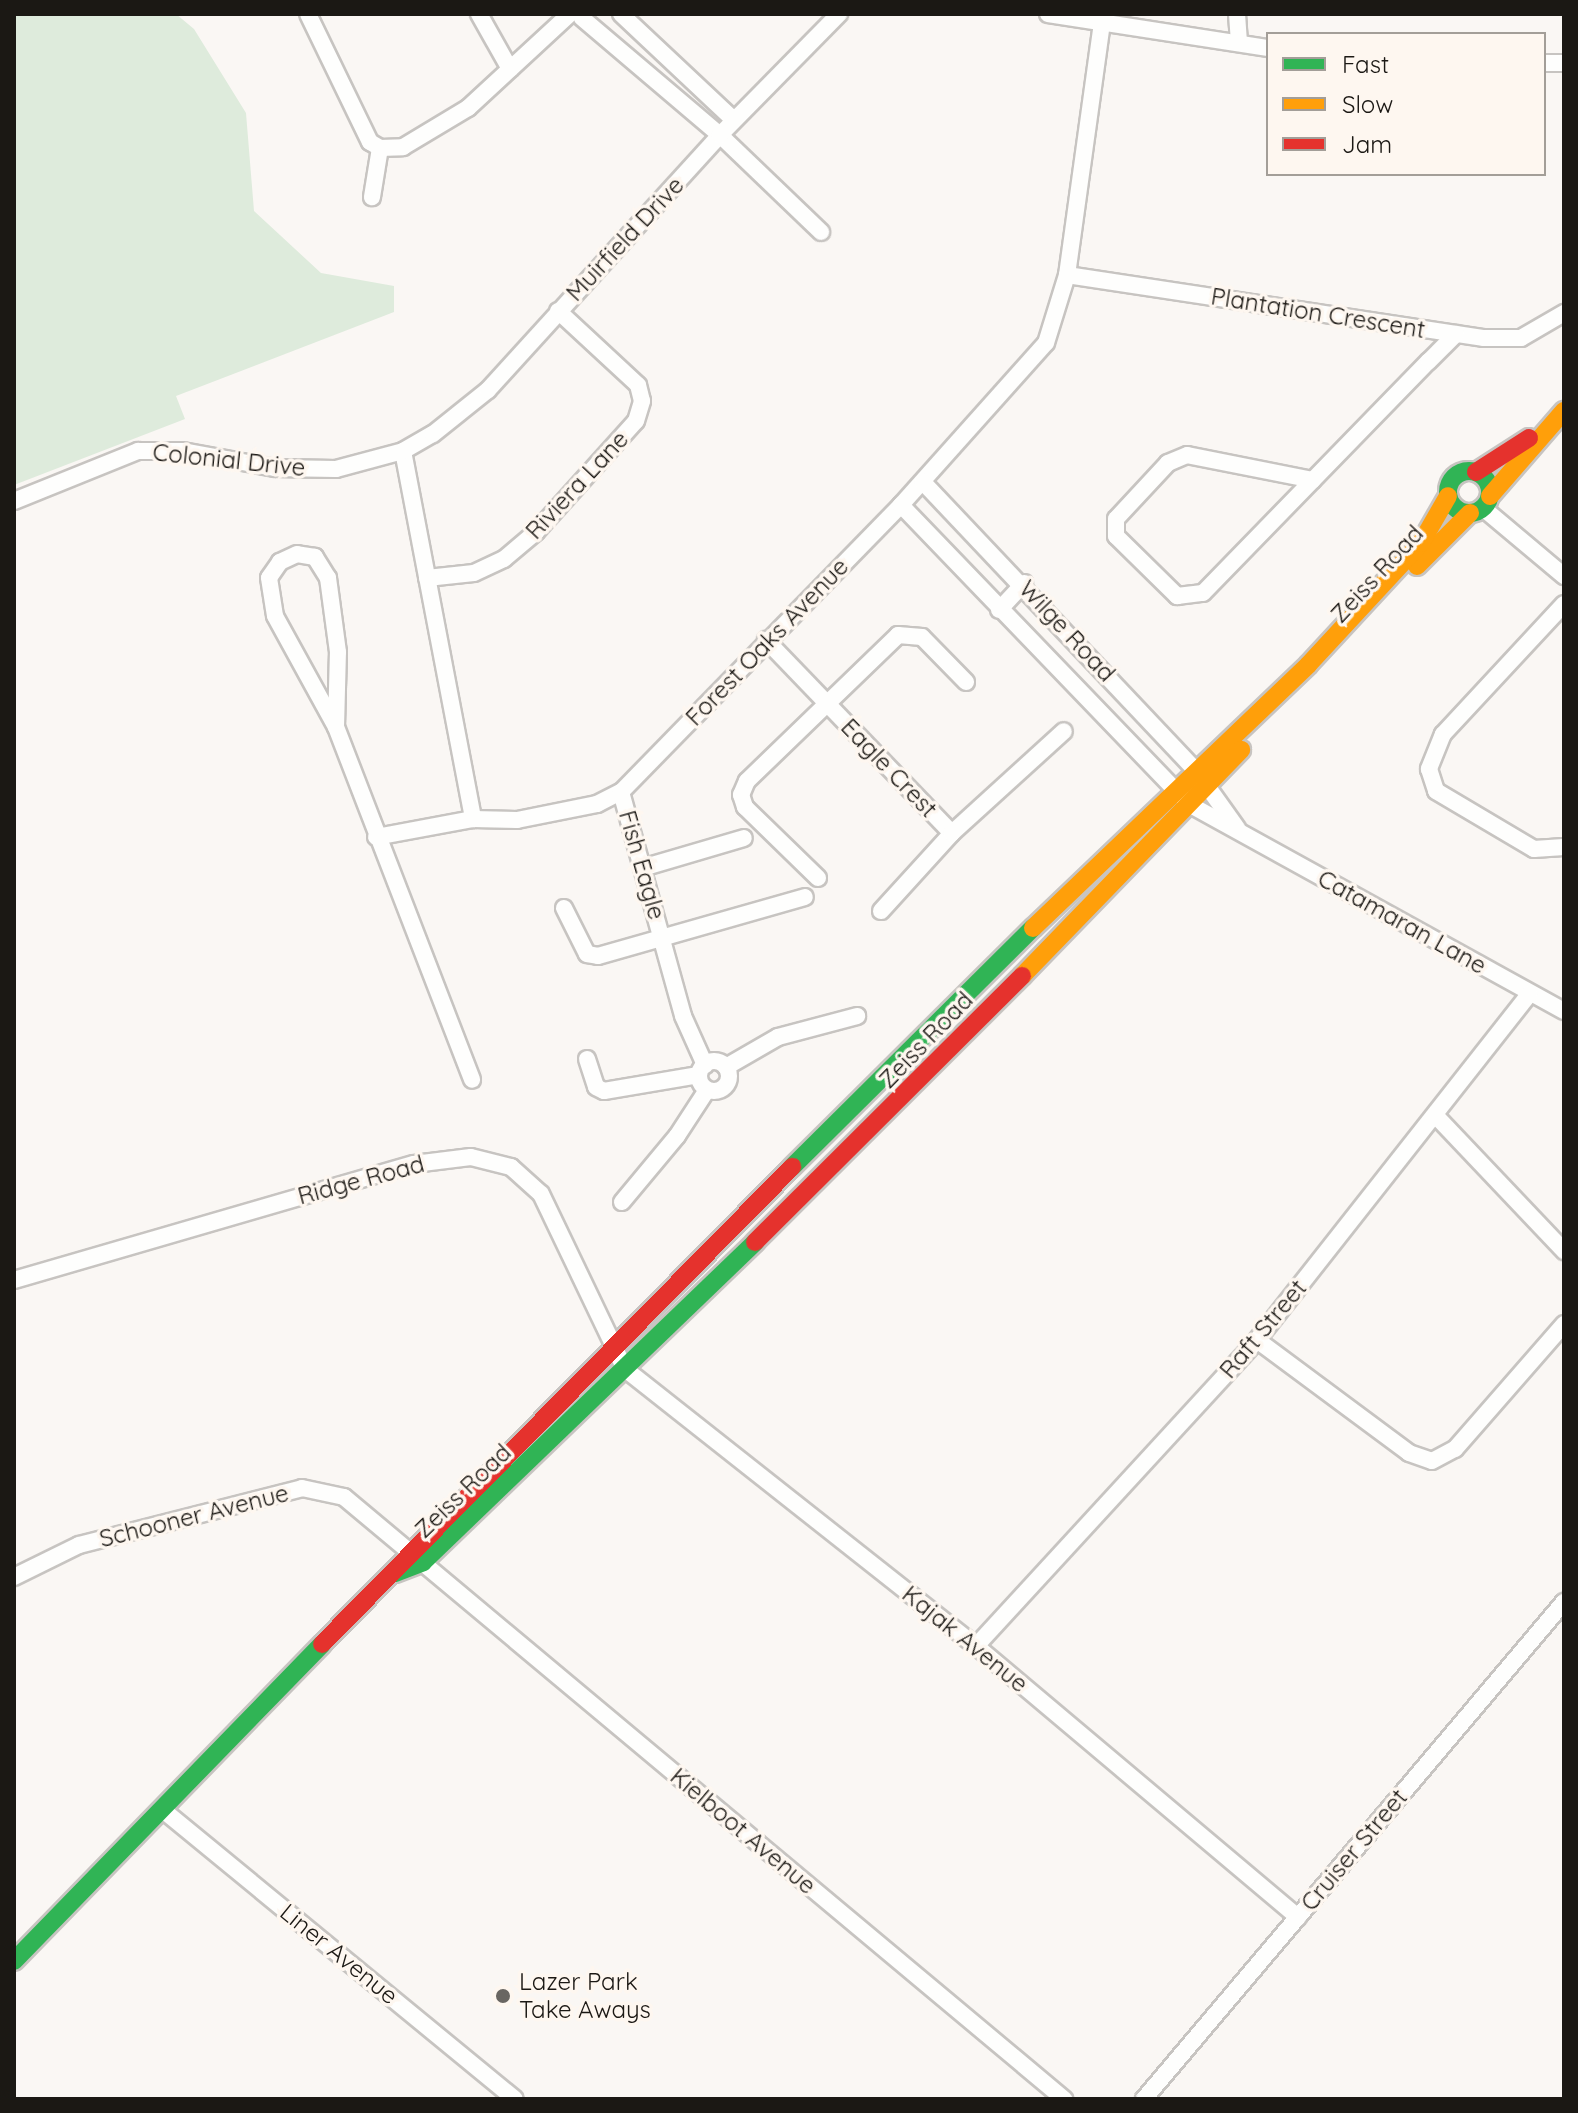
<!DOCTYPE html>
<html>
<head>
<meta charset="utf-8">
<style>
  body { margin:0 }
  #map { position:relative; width:1578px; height:2113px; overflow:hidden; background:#faf7f4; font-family:Quicksand,sans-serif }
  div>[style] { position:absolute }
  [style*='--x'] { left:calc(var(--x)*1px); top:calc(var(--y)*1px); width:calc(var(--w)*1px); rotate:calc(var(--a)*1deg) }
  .green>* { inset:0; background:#deebdc }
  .roads { filter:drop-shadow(2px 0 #c7c4c1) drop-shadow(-2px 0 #c7c4c1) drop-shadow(0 2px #c7c4c1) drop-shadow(0 -2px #c7c4c1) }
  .street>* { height:16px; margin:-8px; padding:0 8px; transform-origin:8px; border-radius:8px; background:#fefefd }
  .street>.ring { margin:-8px; padding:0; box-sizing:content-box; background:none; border:16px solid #fefefd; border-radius:50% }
  .fast>* { height:18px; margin:-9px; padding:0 9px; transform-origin:9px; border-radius:9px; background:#30b455 }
  .fast>.ring { margin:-9px; padding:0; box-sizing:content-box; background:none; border:18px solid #30b455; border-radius:50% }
  .slow>* { height:18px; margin:-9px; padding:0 9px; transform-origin:9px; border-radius:9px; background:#ff9f0a }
  .jam>* { height:18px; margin:-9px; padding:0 9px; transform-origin:9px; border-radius:9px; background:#e5322d }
  .dots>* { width:22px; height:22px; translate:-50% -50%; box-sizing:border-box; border:4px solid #fef7f0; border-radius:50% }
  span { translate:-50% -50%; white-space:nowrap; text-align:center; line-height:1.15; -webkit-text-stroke:7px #fef7f0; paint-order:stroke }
  .street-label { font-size:24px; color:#1b1814 }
  .poi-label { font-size:24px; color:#1b1814 }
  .left { translate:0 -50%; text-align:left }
  .frame { position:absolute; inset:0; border:16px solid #1b1814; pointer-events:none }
  .legend { position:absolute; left:1266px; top:32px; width:280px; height:144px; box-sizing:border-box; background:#fef7f0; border:2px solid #a39e98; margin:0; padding:10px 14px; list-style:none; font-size:24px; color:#1b1814 }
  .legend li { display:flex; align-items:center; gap:16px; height:40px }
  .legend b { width:40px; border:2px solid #a39e98 }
</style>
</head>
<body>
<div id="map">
  <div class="green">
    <div style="clip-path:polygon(14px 14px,176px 14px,194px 29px,246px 113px,254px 211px,321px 273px,394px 286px,394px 312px,176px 396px,185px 419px,14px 485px)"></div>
  </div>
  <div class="roads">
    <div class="street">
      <div style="--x:308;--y:14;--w:142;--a:64.2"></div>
      <div style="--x:370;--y:142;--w:12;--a:31"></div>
      <div style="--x:380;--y:148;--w:50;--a:99.3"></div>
      <div style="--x:479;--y:14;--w:63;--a:60.6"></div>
      <div style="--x:621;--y:14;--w:155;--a:43.2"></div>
      <div style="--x:1048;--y:14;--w:223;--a:8.8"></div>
      <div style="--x:1237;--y:14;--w:29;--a:86"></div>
      <div style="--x:582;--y:18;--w:181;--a:40.3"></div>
      <div style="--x:720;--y:135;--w:140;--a:43.8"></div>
      <div style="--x:1544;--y:63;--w:20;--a:0"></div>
      <div style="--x:380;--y:148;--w:23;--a:-2"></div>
      <div style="--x:403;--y:147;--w:76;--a:-31"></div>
      <div style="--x:468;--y:108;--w:139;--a:-42.7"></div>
      <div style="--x:1067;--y:275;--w:422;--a:8.6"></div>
      <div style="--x:1484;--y:338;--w:37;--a:0"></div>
      <div style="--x:1521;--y:338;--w:50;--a:-30.2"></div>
      <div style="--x:403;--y:451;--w:375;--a:79.2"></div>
      <div style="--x:473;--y:819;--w:44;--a:1.3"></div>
      <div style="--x:517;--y:820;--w:82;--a:-11.3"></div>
      <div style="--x:597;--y:804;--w:27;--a:-27"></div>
      <div style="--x:621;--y:792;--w:401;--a:-45.7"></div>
      <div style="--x:901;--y:505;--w:217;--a:-48.2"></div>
      <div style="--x:1046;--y:343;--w:71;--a:-72.8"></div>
      <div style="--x:1067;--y:275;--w:254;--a:-82.1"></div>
      <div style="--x:1313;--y:480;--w:128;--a:-168.8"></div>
      <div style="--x:1187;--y:455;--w:21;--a:157"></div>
      <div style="--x:1168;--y:463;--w:76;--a:132.9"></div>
      <div style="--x:1116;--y:519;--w:17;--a:90"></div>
      <div style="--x:1116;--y:536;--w:86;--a:44.5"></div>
      <div style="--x:1177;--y:596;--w:26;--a:-7"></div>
      <div style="--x:1203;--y:593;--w:324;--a:-45.8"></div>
      <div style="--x:1429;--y:361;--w:38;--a:-45"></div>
      <div style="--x:923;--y:482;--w:399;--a:46.6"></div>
      <div style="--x:1197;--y:772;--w:69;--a:54.5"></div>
      <div style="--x:14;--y:501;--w:134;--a:-22"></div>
      <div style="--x:138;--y:451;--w:45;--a:0"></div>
      <div style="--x:183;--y:451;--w:94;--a:10.5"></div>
      <div style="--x:275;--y:468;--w:61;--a:0.9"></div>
      <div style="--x:336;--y:469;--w:69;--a:-15"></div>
      <div style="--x:403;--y:451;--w:34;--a:-30"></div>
      <div style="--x:433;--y:434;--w:70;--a:-38.7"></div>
      <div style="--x:488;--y:390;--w:345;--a:-47.7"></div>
      <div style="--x:720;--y:135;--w:170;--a:-45.5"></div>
      <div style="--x:901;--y:505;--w:415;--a:46.1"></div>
      <div style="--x:1189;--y:804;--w:428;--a:28.9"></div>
      <div style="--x:1483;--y:508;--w:106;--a:40"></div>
      <div style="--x:427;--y:578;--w:47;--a:-6.1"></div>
      <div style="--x:474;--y:573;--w:33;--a:-25"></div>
      <div style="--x:504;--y:559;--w:42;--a:-40.2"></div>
      <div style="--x:536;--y:532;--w:149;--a:-48"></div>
      <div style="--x:636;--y:421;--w:21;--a:-73"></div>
      <div style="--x:642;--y:401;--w:16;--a:-104"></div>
      <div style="--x:638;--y:385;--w:109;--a:-137.2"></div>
      <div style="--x:1564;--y:604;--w:178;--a:132.9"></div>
      <div style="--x:1443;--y:734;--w:38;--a:112"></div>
      <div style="--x:1429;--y:769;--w:23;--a:72"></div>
      <div style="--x:1436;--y:791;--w:114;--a:30.6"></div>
      <div style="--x:1534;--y:849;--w:30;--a:-4"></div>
      <div style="--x:999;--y:610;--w:37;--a:-47"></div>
      <div style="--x:766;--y:640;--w:268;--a:46.1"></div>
      <div style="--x:336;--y:727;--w:75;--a:-88.5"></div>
      <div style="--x:338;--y:652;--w:75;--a:-97.7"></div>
      <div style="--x:328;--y:578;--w:25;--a:-122"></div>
      <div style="--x:315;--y:557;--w:18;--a:-171"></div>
      <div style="--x:297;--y:554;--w:19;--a:155"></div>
      <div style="--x:280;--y:562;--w:19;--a:125"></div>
      <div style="--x:269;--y:578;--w:38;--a:81"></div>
      <div style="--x:275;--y:616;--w:127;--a:61.2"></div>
      <div style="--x:336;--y:727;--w:378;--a:68.9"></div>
      <div style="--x:621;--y:792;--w:232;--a:74.5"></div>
      <div style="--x:683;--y:1016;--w:54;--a:65.8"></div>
      <div style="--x:376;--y:837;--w:99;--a:-10.5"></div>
      <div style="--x:642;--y:868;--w:106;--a:-16.4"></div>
      <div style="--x:818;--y:878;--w:102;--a:-135.8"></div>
      <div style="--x:745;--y:807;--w:13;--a:-108"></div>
      <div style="--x:741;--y:795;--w:15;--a:-67"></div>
      <div style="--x:747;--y:781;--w:210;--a:-44"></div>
      <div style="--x:898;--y:635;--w:24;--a:5"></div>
      <div style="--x:922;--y:637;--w:63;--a:45.6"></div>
      <div style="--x:564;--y:908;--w:51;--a:63.4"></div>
      <div style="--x:587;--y:954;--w:11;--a:10"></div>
      <div style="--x:598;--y:956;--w:215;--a:-15.9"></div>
      <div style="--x:881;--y:911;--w:105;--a:-47.7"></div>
      <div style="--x:952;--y:833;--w:151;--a:-42.3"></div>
      <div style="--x:587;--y:1059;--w:29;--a:72"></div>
      <div style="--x:596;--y:1087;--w:9;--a:27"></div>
      <div style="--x:604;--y:1091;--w:96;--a:-9.6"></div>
      <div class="ring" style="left:699px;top:1061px;width:14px;height:14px"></div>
      <div style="--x:726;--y:1067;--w:60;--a:-30"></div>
      <div style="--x:778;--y:1037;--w:82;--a:-14.9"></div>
      <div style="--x:1437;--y:1117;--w:185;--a:46.5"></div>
      <div style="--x:622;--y:1202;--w:86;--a:-50.2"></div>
      <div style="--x:677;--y:1136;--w:55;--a:-56.9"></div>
      <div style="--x:14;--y:1280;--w:416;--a:-16.2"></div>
      <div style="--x:414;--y:1164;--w:57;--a:-7"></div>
      <div style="--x:471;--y:1157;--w:41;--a:14"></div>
      <div style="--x:511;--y:1167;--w:40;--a:42"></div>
      <div style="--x:541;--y:1194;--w:194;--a:64.4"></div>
      <div style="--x:625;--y:1369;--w:447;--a:38.3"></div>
      <div style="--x:976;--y:1646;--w:421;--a:40.1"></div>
      <div style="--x:1257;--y:1340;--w:189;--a:36.6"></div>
      <div style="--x:1409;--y:1453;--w:24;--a:19"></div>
      <div style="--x:1432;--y:1461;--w:26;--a:-28"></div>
      <div style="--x:1455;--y:1449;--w:166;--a:-48.9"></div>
      <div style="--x:14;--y:1577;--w:72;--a:-26.2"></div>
      <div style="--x:79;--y:1545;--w:230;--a:-14.3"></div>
      <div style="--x:302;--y:1488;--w:43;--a:12.1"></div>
      <div style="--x:344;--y:1497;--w:939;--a:39.9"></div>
      <div style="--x:976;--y:1646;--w:415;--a:-47.4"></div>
      <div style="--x:1257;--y:1340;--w:440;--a:-51.8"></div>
      <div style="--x:163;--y:1810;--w:455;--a:39.4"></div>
      <div style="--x:1144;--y:2099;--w:651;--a:-49.8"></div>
    </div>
    <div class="fast">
      <div class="ring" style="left:1448px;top:471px;width:24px;height:24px"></div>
      <div style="--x:792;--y:1167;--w:339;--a:-44.8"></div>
      <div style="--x:395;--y:1573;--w:30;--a:-21"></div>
      <div style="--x:423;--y:1562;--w:461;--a:-43.9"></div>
      <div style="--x:14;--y:1961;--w:442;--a:-45.8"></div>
    </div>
    <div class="slow">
      <div style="--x:1490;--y:496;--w:113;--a:-49"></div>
      <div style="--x:1417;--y:566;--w:75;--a:-45"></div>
      <div style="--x:1033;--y:928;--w:381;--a:-43.7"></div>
      <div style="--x:1308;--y:665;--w:166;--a:-47.2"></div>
      <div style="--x:1421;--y:543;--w:54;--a:-60.1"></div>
      <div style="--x:1022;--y:976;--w:315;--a:-45.9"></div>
    </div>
    <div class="jam">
      <div style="--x:1476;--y:472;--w:63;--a:-32.7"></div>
      <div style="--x:755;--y:1242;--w:377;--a:-44.9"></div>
      <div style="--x:322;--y:1644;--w:670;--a:-45.42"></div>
    </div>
  </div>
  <div class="dots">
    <div style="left:503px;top:1996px;background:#696662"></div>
  </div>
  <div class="street-label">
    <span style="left:625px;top:239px;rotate:-47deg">Muirfield Drive</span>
    <span style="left:1318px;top:313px;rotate:9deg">Plantation Crescent</span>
    <span style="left:229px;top:460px;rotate:6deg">Colonial Drive</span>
    <span style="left:577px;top:485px;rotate:-47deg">Riviera Lane</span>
    <span style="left:1377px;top:574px;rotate:-47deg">Zeiss Road</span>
    <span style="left:1067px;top:631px;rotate:47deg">Wilge Road</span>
    <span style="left:767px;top:642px;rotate:-46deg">Forest Oaks Avenue</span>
    <span style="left:889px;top:768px;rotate:46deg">Eagle Crest</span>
    <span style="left:642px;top:865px;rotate:74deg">Fish Eagle</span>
    <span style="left:1402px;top:922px;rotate:29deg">Catamaran Lane</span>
    <span style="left:926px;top:1040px;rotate:-46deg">Zeiss Road</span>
    <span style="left:361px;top:1180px;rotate:-15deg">Ridge Road</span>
    <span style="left:1263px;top:1329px;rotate:-50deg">Raft Street</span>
    <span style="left:463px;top:1491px;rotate:-44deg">Zeiss Road</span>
    <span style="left:194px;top:1516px;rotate:-14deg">Schooner Avenue</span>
    <span style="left:965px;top:1639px;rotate:39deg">Kajak Avenue</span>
    <span style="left:743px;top:1831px;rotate:40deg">Kielboot Avenue</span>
    <span style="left:1354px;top:1850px;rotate:-50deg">Cruiser Street</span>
    <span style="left:339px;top:1954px;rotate:39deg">Liner Avenue</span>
  </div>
  <div class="poi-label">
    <span class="left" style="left:519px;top:1996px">Lazer Park<br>Take Aways</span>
  </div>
  <div class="frame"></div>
  <ul class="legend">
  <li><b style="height:10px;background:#30b455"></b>Fast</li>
  <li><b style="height:10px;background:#ff9f0a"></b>Slow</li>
  <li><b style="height:10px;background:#e5322d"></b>Jam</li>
  </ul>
</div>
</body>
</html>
